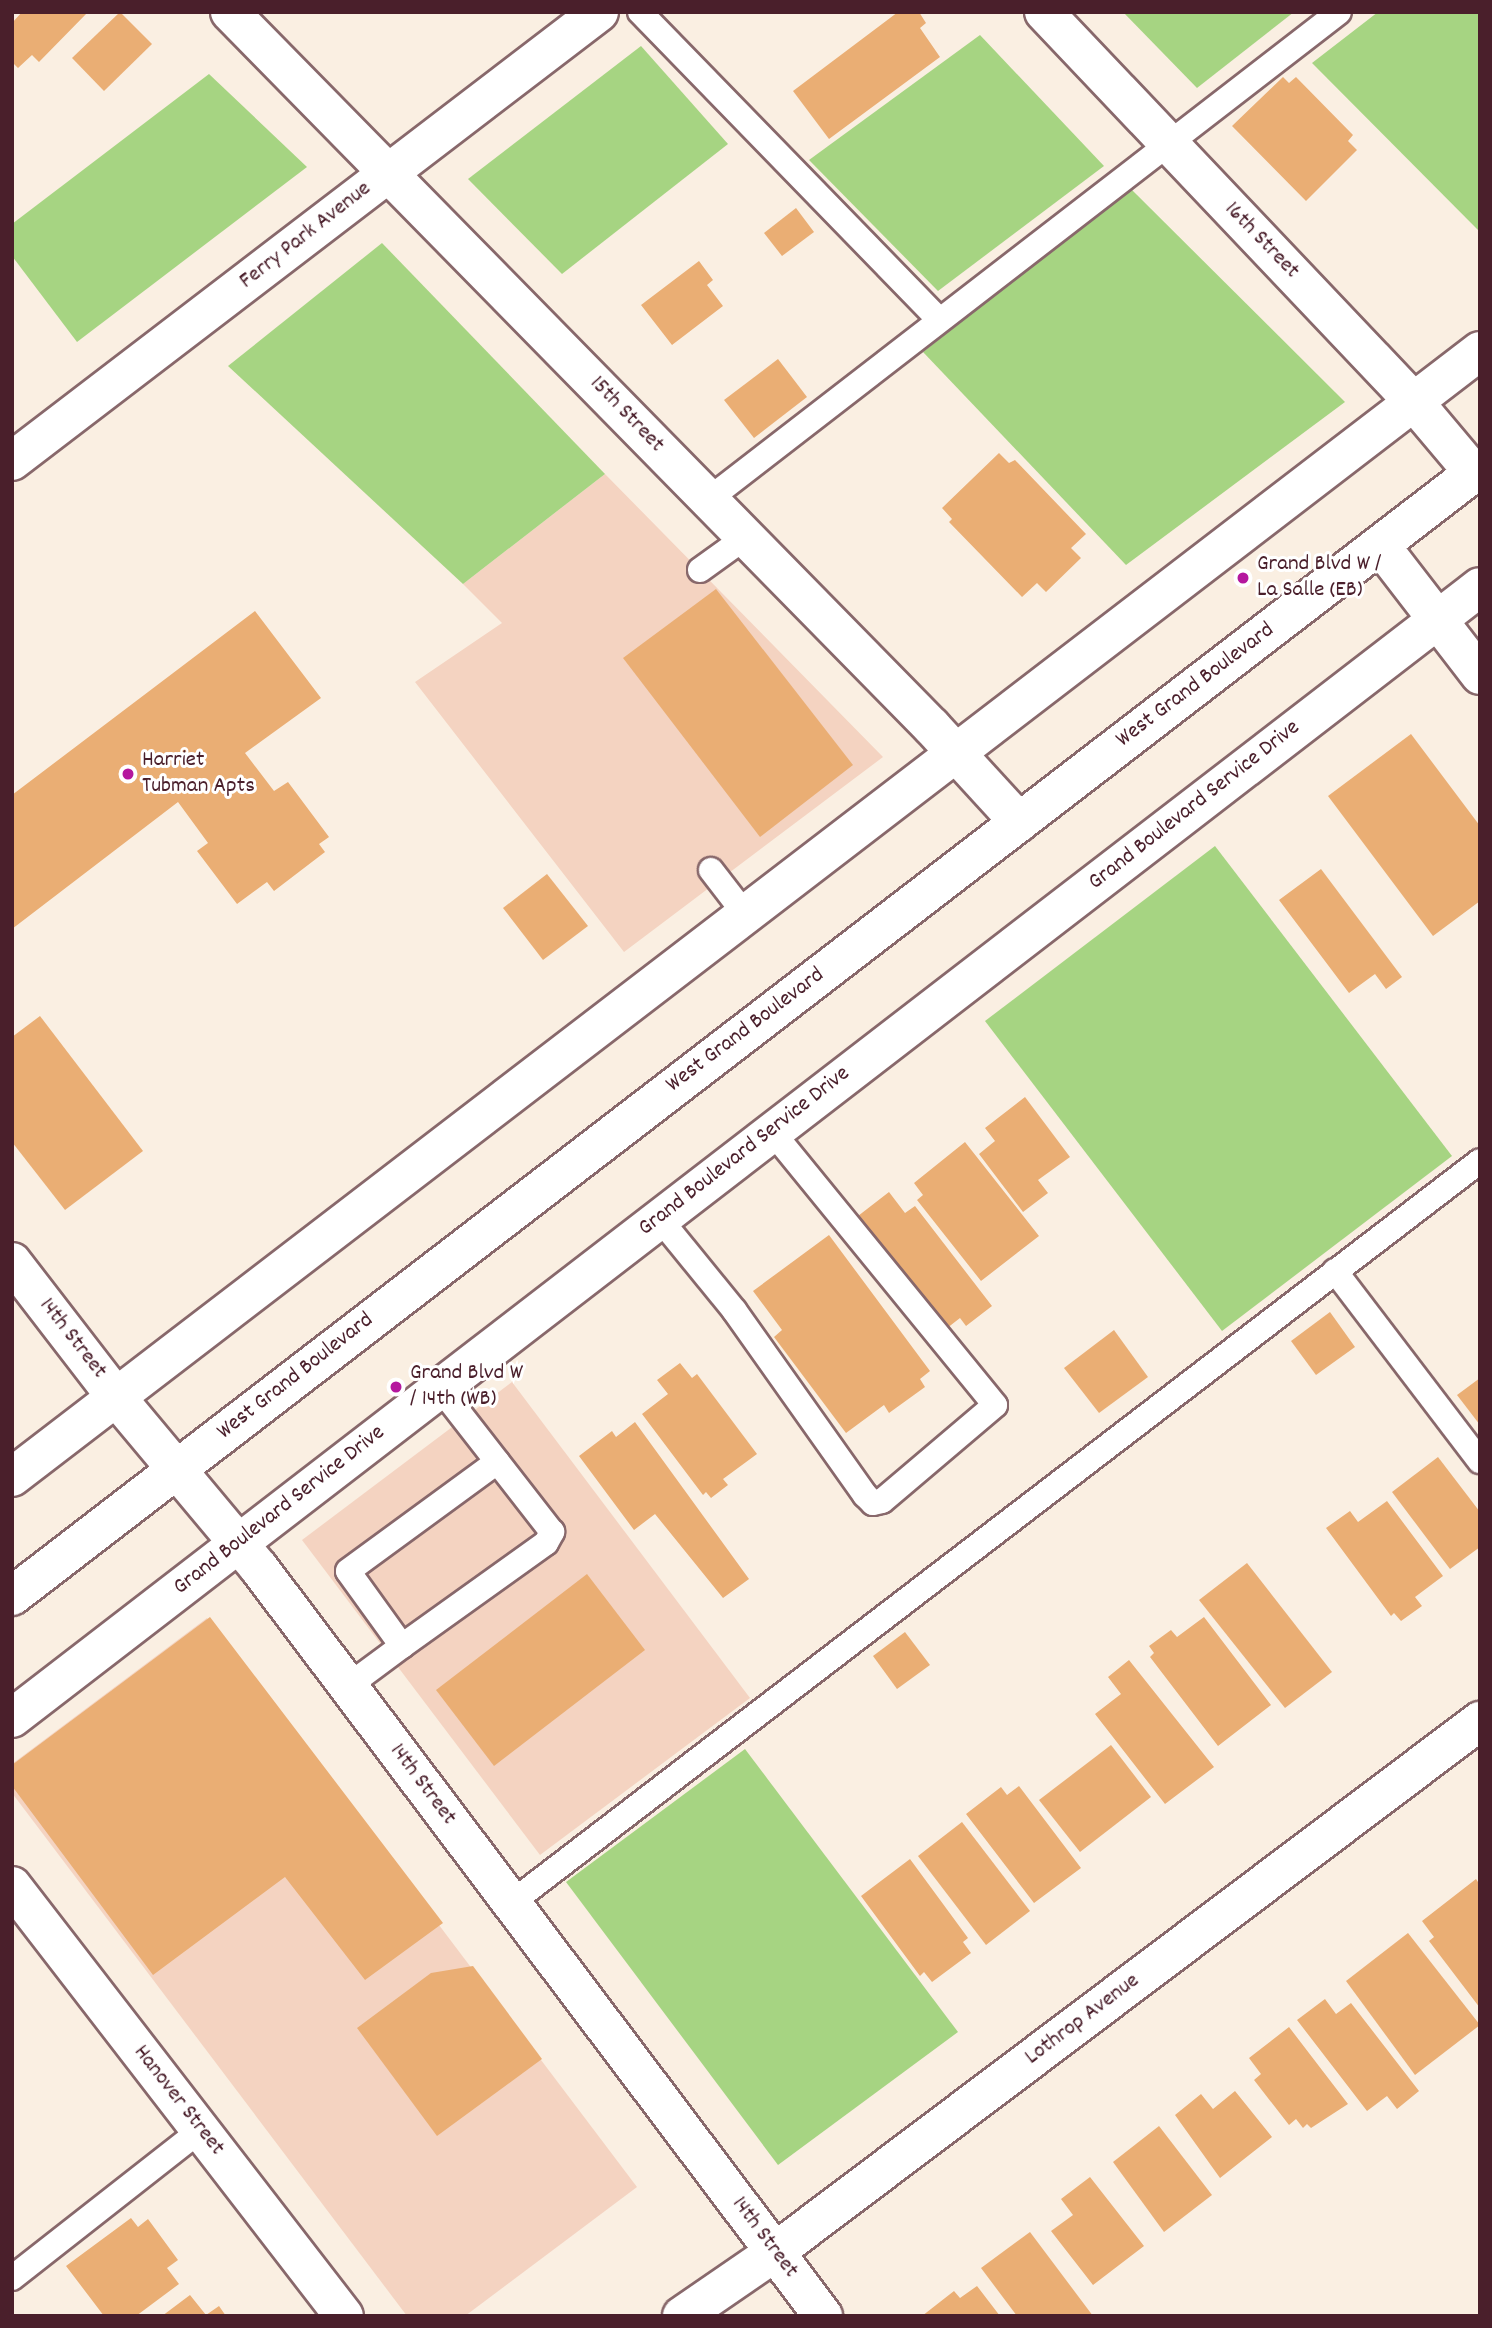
<!DOCTYPE html>
<html>
<head>
<meta charset="utf-8">
<style>
  body { margin:0 }
  #map { position:relative; width:1492px; height:2328px; overflow:hidden; background:#faefe2; font-family:Dekko,sans-serif }
  div>[style] { position:absolute }
  [style*='--x'] { left:calc(var(--x)*1px); top:calc(var(--y)*1px); width:calc(var(--w)*1px); rotate:calc(var(--a)*1deg) }
  .built>* { inset:0; background:#f4d3c1 }
  .green>* { inset:0; background:#a6d482 }
  .building>* { inset:0; background:#eaae74 }
  .roads { filter:drop-shadow(2px 0 #88686b) drop-shadow(-2px 0 #88686b) drop-shadow(0 2px #88686b) drop-shadow(0 -2px #88686b) }
  .service>* { height:24px; margin:-12px; padding:0 12px; transform-origin:12px; border-radius:12px; background:#fff }
  .minor>* { height:38px; margin:-19px; padding:0 19px; transform-origin:19px; border-radius:19px; background:#fff }
  .tertiary>* { height:38px; margin:-19px; padding:0 19px; transform-origin:19px; border-radius:19px; background:#fff }
  .secondary>* { height:38px; margin:-19px; padding:0 19px; transform-origin:19px; border-radius:19px; background:#fff }
  .dots>* { width:19px; height:19px; translate:-50% -50%; box-sizing:border-box; border:4px solid #fff; border-radius:50% }
  span { translate:-50% -50%; white-space:nowrap; text-align:center; line-height:1.15; -webkit-text-stroke:6px #fff; paint-order:stroke }
  .street-label { font-size:23px; color:#4a1f2b }
  .poi-label { font-size:23px; color:#4a1f2b }
  .left { translate:0 -50%; text-align:left }
  .frame { position:absolute; inset:0; border:14px solid #4a1f2b; pointer-events:none }
</style>
</head>
<body>
<div id="map">
  <div class="built">
    <div style="clip-path:polygon(605px 474px,883px 757px,624px 952px,415px 682px,502px 623px,463px 584px)"></div>
    <div style="clip-path:polygon(512px 1382px,750px 1698px,540px 1855px,302px 1540px)"></div>
    <div style="clip-path:polygon(207px 1618px,637px 2187px,465px 2316px,407px 2316px,12px 1793px,12px 1764px)"></div>
  </div>
  <div class="green">
    <div style="clip-path:polygon(1123px 12px,1294px 12px,1197px 88px)"></div>
    <div style="clip-path:polygon(1378px 12px,1480px 12px,1480px 232px,1312px 63px)"></div>
    <div style="clip-path:polygon(980px 35px,1104px 166px,938px 291px,809px 160px)"></div>
    <div style="clip-path:polygon(641px 46px,728px 144px,562px 274px,468px 179px)"></div>
    <div style="clip-path:polygon(209px 74px,307px 167px,77px 342px,12px 256px,12px 224px)"></div>
    <div style="clip-path:polygon(1130px 188px,1345px 402px,1126px 565px,923px 352px)"></div>
    <div style="clip-path:polygon(382px 243px,605px 474px,463px 584px,228px 366px)"></div>
    <div style="clip-path:polygon(1215px 846px,1452px 1156px,1222px 1331px,985px 1021px)"></div>
    <div style="clip-path:polygon(745px 1749px,958px 2032px,778px 2165px,566px 1882px)"></div>
  </div>
  <div class="building">
    <div style="clip-path:polygon(22px 12px,88px 12px,39px 62px,32px 55px,18px 68px,12px 62px,12px 23px)"></div>
    <div style="clip-path:polygon(120px 12px,152px 44px,104px 91px,72px 58px)"></div>
    <div style="clip-path:polygon(898px 12px,919px 12px,926px 23px,920px 28px,940px 57px,829px 139px,793px 91px)"></div>
    <div style="clip-path:polygon(1283px 77px,1289px 83px,1296px 77px,1353px 135px,1348px 141px,1357px 150px,1306px 201px,1232px 126px)"></div>
    <div style="clip-path:polygon(796px 208px,814px 232px,782px 256px,764px 233px)"></div>
    <div style="clip-path:polygon(699px 261px,713px 280px,707px 285px,723px 306px,672px 345px,641px 305px)"></div>
    <div style="clip-path:polygon(778px 359px,807px 397px,754px 438px,724px 400px)"></div>
    <div style="clip-path:polygon(999px 453px,1009px 463px,1015px 460px,1086px 534px,1071px 548px,1081px 558px,1046px 592px,1037px 583px,1022px 597px,949px 522px,952px 519px,942px 508px)"></div>
    <div style="clip-path:polygon(716px 589px,853px 765px,760px 837px,623px 658px)"></div>
    <div style="clip-path:polygon(255px 611px,321px 698px,245px 753px,274px 791px,288px 782px,329px 837px,319px 844px,325px 852px,274px 891px,267px 882px,237px 904px,197px 851px,208px 843px,178px 802px,12px 929px,12px 795px)"></div>
    <div style="clip-path:polygon(1411px 734px,1480px 826px,1480px 901px,1433px 936px,1328px 796px)"></div>
    <div style="clip-path:polygon(1321px 869px,1402px 977px,1386px 989px,1375px 974px,1349px 993px,1279px 900px)"></div>
    <div style="clip-path:polygon(547px 874px,588px 926px,543px 960px,503px 908px)"></div>
    <div style="clip-path:polygon(40px 1016px,143px 1151px,65px 1210px,12px 1142px,12px 1037px)"></div>
    <div style="clip-path:polygon(1025px 1097px,1070px 1157px,1038px 1180px,1048px 1193px,1023px 1212px,979px 1154px,995px 1141px,985px 1128px)"></div>
    <div style="clip-path:polygon(965px 1142px,1039px 1236px,981px 1281px,917px 1200px,923px 1195px,914px 1183px)"></div>
    <div style="clip-path:polygon(889px 1192px,905px 1213px,915px 1206px,992px 1306px,966px 1326px,960px 1318px,942px 1332px,868px 1237px,872px 1234px,858px 1216px)"></div>
    <div style="clip-path:polygon(829px 1235px,930px 1371px,920px 1379px,925px 1387px,889px 1413px,884px 1405px,846px 1433px,774px 1337px,782px 1330px,753px 1291px)"></div>
    <div style="clip-path:polygon(1330px 1312px,1355px 1347px,1316px 1375px,1291px 1341px)"></div>
    <div style="clip-path:polygon(1114px 1330px,1148px 1377px,1099px 1413px,1064px 1368px)"></div>
    <div style="clip-path:polygon(680px 1363px,692px 1378px,697px 1374px,757px 1454px,723px 1479px,728px 1485px,711px 1498px,706px 1492px,703px 1495px,642px 1414px,668px 1394px,657px 1380px)"></div>
    <div style="clip-path:polygon(1480px 1378px,1480px 1425px,1457px 1395px)"></div>
    <div style="clip-path:polygon(635px 1422px,749px 1579px,723px 1598px,655px 1514px,634px 1530px,579px 1456px,612px 1431px,616px 1437px)"></div>
    <div style="clip-path:polygon(1438px 1457px,1480px 1512px,1480px 1547px,1450px 1569px,1392px 1492px)"></div>
    <div style="clip-path:polygon(1387px 1501px,1443px 1576px,1415px 1597px,1422px 1606px,1401px 1621px,1394px 1613px,1391px 1616px,1326px 1528px,1350px 1511px,1358px 1522px)"></div>
    <div style="clip-path:polygon(1247px 1563px,1332px 1672px,1285px 1708px,1199px 1600px)"></div>
    <div style="clip-path:polygon(587px 1574px,645px 1650px,494px 1766px,436px 1690px)"></div>
    <div style="clip-path:polygon(210px 1617px,443px 1923px,365px 1980px,285px 1877px,153px 1975px,12px 1786px,12px 1765px)"></div>
    <div style="clip-path:polygon(1204px 1617px,1271px 1705px,1218px 1746px,1150px 1657px,1154px 1653px,1149px 1646px,1171px 1630px,1177px 1637px)"></div>
    <div style="clip-path:polygon(905px 1632px,930px 1665px,897px 1689px,873px 1656px)"></div>
    <div style="clip-path:polygon(1129px 1660px,1214px 1767px,1165px 1804px,1095px 1714px,1121px 1694px,1108px 1677px)"></div>
    <div style="clip-path:polygon(1111px 1745px,1151px 1797px,1080px 1852px,1039px 1800px)"></div>
    <div style="clip-path:polygon(1019px 1786px,1081px 1868px,1034px 1903px,966px 1814px,1001px 1787px,1007px 1795px)"></div>
    <div style="clip-path:polygon(962px 1822px,1030px 1911px,986px 1945px,918px 1856px)"></div>
    <div style="clip-path:polygon(910px 1859px,968px 1938px,963px 1942px,971px 1953px,932px 1982px,924px 1972px,920px 1976px,861px 1896px)"></div>
    <div style="clip-path:polygon(1476px 1879px,1480px 1885px,1480px 2008px,1429px 1941px,1434px 1937px,1422px 1921px)"></div>
    <div style="clip-path:polygon(1408px 1933px,1480px 2025px,1415px 2075px,1346px 1981px)"></div>
    <div style="clip-path:polygon(473px 1966px,542px 2059px,437px 2136px,357px 2028px,431px 1973px)"></div>
    <div style="clip-path:polygon(1325px 1999px,1336px 2014px,1351px 2003px,1419px 2091px,1397px 2109px,1387px 2096px,1367px 2111px,1297px 2020px)"></div>
    <div style="clip-path:polygon(1289px 2027px,1348px 2104px,1311px 2128px,1307px 2124px,1303px 2128px,1296px 2119px,1289px 2125px,1254px 2080px,1261px 2074px,1249px 2058px)"></div>
    <div style="clip-path:polygon(1235px 2091px,1272px 2137px,1220px 2178px,1175px 2115px,1201px 2094px,1213px 2109px)"></div>
    <div style="clip-path:polygon(1159px 2126px,1212px 2195px,1164px 2232px,1113px 2162px)"></div>
    <div style="clip-path:polygon(1090px 2177px,1144px 2246px,1093px 2285px,1051px 2231px,1073px 2215px,1061px 2199px)"></div>
    <div style="clip-path:polygon(131px 2218px,138px 2227px,148px 2219px,178px 2260px,167px 2268px,179px 2284px,136px 2316px,104px 2316px,66px 2266px)"></div>
    <div style="clip-path:polygon(1030px 2232px,1093px 2316px,1017px 2316px,981px 2268px)"></div>
    <div style="clip-path:polygon(977px 2286px,1000px 2316px,922px 2316px,954px 2291px,960px 2298px)"></div>
    <div style="clip-path:polygon(190px 2295px,206px 2315px,219px 2306px,226px 2316px,162px 2316px)"></div>
  </div>
  <div class="roads">
    <div class="service">
      <div style="--x:640;--y:12;--w:429;--a:45.8"></div>
      <div style="--x:709;--y:499;--w:796;--a:-37.7"></div>
      <div style="--x:700;--y:570;--w:57;--a:-35.7"></div>
      <div style="--x:711;--y:870;--w:56;--a:52.3"></div>
      <div style="--x:659;--y:1218;--w:119;--a:50.8"></div>
      <div style="--x:734;--y:1310;--w:227;--a:54.7"></div>
      <div style="--x:865;--y:1495;--w:11;--a:45"></div>
      <div style="--x:873;--y:1503;--w:9;--a:-13"></div>
      <div style="--x:882;--y:1501;--w:148;--a:-40.3"></div>
      <div style="--x:995;--y:1405;--w:353;--a:-129.2"></div>
      <div style="--x:1335;--y:1271;--w:239;--a:52.7"></div>
      <div style="--x:402;--y:1646;--w:177;--a:-35.6"></div>
      <div style="--x:546;--y:1543;--w:13;--a:-61"></div>
      <div style="--x:552;--y:1532;--w:182;--a:-127.9"></div>
      <div style="--x:348;--y:1686;--w:67;--a:-36.5"></div>
      <div style="--x:402;--y:1646;--w:92;--a:-125.8"></div>
      <div style="--x:348;--y:1571;--w:185;--a:-36.2"></div>
      <div style="--x:511;--y:1903;--w:1220;--a:-37.44"></div>
      <div style="--x:12;--y:2278;--w:240;--a:-38.1"></div>
    </div>
    <div class="minor">
      <div style="--x:230;--y:12;--w:1002;--a:45.53"></div>
      <div style="--x:932;--y:727;--w:129;--a:47.5"></div>
      <div style="--x:1044;--y:12;--w:538;--a:46.51"></div>
      <div style="--x:1414;--y:402;--w:92;--a:49.9"></div>
      <div style="--x:12;--y:461;--w:739;--a:-37.41"></div>
      <div style="--x:1380;--y:545;--w:164;--a:52.4"></div>
      <div style="--x:12;--y:1477;--w:1850;--a:-37.49"></div>
      <div style="--x:12;--y:1718;--w:1853;--a:-37.61"></div>
      <div style="--x:12;--y:1886;--w:543;--a:52.33"></div>
      <div style="--x:682;--y:2316;--w:113;--a:-34.5"></div>
      <div style="--x:775;--y:2252;--w:883;--a:-36.99"></div>
    </div>
    <div class="tertiary">
      <div style="--x:12;--y:1262;--w:170;--a:52.4"></div>
      <div style="--x:116;--y:1397;--w:223;--a:50.1"></div>
      <div style="--x:259;--y:1568;--w:937;--a:52.98"></div>
    </div>
    <div class="secondary">
      <div style="--x:12;--y:1596;--w:1851;--a:-37.54"></div>
    </div>
  </div>
  <div class="dots">
    <div style="left:1243px;top:578px;background:#b5179e"></div>
    <div style="left:128px;top:774px;background:#b5179e"></div>
    <div style="left:396px;top:1387px;background:#b5179e"></div>
  </div>
  <div class="street-label">
    <span style="left:306px;top:236px;rotate:-38deg">Ferry Park Avenue</span>
    <span style="left:1261px;top:241px;rotate:46deg">16th Street</span>
    <span style="left:626px;top:415px;rotate:46deg">15th Street</span>
    <span style="left:1196px;top:686px;rotate:-37deg">West Grand Boulevard</span>
    <span style="left:1195px;top:806px;rotate:-38deg">Grand Boulevard Service Drive</span>
    <span style="left:746px;top:1031px;rotate:-37deg">West Grand Boulevard</span>
    <span style="left:745px;top:1152px;rotate:-38deg">Grand Boulevard Service Drive</span>
    <span style="left:72px;top:1339px;rotate:52deg">14th Street</span>
    <span style="left:296px;top:1377px;rotate:-38deg">West Grand Boulevard</span>
    <span style="left:280px;top:1511px;rotate:-38deg">Grand Boulevard Service Drive</span>
    <span style="left:422px;top:1785px;rotate:53deg">14th Street</span>
    <span style="left:1083px;top:2020px;rotate:-37deg">Lothrop Avenue</span>
    <span style="left:178px;top:2101px;rotate:52deg">Hanover Street</span>
    <span style="left:764px;top:2238px;rotate:53deg">14th Street</span>
  </div>
  <div class="poi-label">
    <span class="left" style="left:1257px;top:578px">Grand Blvd W /<br>La Salle (EB)</span>
    <span class="left" style="left:142px;top:774px">Harriet<br>Tubman Apts</span>
    <span class="left" style="left:410px;top:1387px">Grand Blvd W<br>/ 14th (WB)</span>
  </div>
  <div class="frame"></div>
</div>
</body>
</html>
